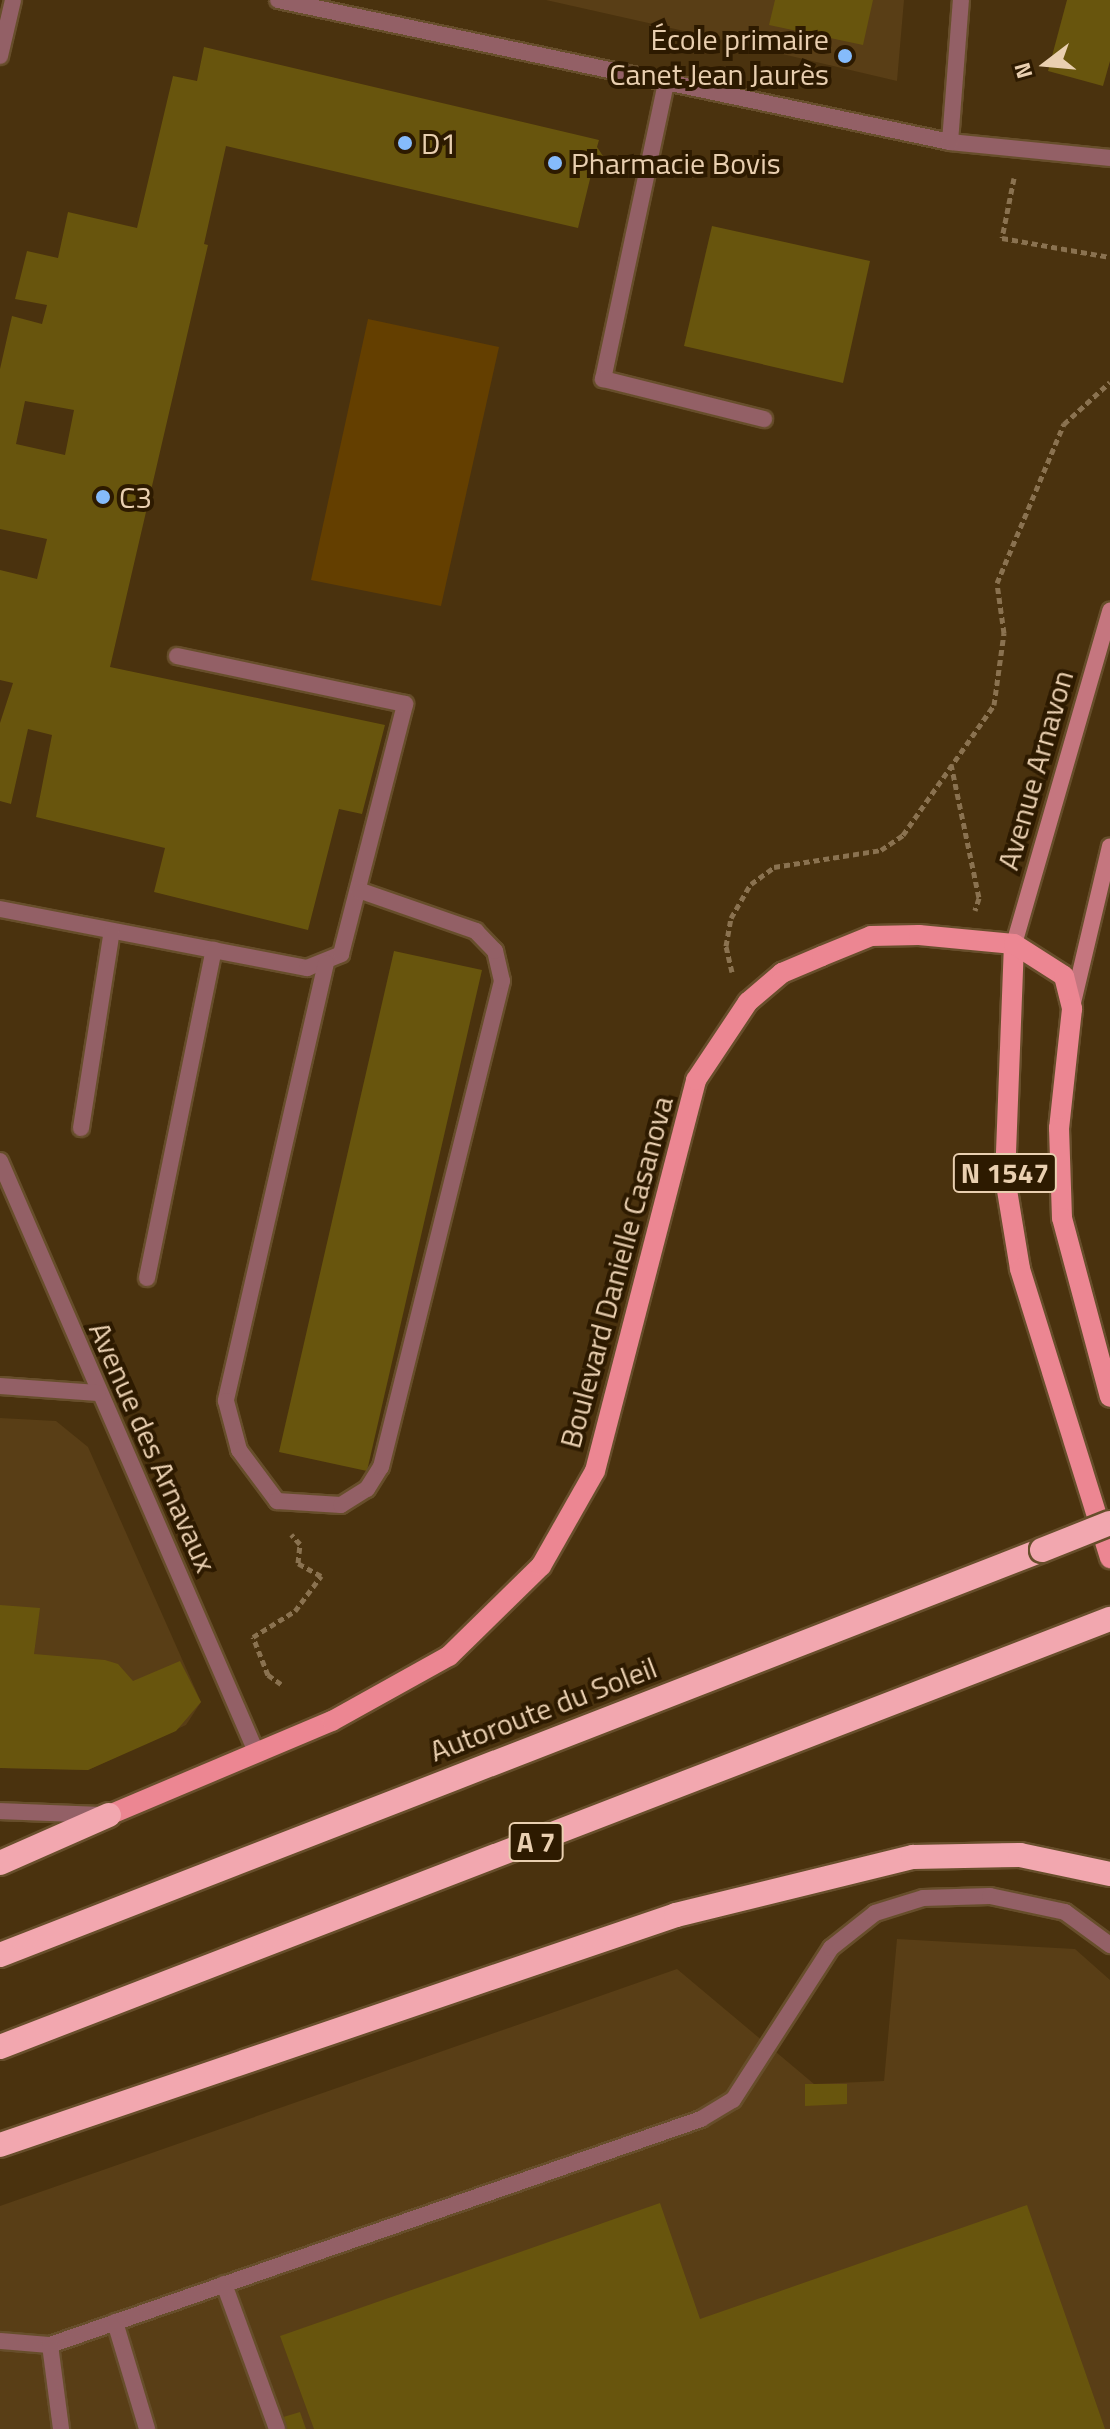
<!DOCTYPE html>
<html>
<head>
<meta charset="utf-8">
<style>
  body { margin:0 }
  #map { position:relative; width:1110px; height:2429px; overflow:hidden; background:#4a320e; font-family:"Titillium Web",sans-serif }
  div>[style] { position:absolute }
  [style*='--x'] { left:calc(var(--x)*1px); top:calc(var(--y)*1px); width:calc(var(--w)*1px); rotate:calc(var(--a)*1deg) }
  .built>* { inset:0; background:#593e16 }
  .green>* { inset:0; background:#643f00 }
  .building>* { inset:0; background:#68550d }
  .path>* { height:5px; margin-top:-2.5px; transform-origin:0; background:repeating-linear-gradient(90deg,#8a7250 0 6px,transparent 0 10px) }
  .roads { filter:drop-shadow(2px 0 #674e2b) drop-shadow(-2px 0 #674e2b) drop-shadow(0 2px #674e2b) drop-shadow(0 -2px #674e2b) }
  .lane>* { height:16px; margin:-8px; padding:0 8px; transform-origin:8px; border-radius:8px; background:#936066 }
  .street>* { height:16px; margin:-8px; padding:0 8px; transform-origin:8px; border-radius:8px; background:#936066 }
  .secondary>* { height:16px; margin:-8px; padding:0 8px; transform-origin:8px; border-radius:8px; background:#c5767f }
  .primary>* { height:20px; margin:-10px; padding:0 10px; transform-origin:10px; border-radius:10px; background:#ec8692 }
  .highway>* { height:24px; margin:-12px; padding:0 12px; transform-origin:12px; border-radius:12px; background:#f2a7af }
  .bridges { filter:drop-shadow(2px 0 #674e2b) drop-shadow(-2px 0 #674e2b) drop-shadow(0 2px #674e2b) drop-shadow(0 -2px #674e2b) }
  .highway-bridge>* { height:24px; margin:-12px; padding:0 12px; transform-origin:12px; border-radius:12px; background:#f2a7af }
  .dots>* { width:22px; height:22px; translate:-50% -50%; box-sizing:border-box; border:4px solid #2d1a00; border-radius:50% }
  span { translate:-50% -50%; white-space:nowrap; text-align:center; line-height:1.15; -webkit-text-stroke:8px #2d1a00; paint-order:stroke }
  .shield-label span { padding:2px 6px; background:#2d1a00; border:2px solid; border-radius:6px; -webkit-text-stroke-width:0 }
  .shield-label { font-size:28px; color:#e9cfb0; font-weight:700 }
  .poi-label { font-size:30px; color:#e9cfb0 }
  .right { translate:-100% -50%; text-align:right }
  .left { translate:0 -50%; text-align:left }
  .street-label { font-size:30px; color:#e9cfb0 }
  .north { position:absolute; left:1006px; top:24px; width:80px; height:80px; -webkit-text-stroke:6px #2d1a00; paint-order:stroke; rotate:254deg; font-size:22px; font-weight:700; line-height:32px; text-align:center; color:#e9cfb0 }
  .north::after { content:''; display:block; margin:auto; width:28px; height:36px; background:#e9cfb0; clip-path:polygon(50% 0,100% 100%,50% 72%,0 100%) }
</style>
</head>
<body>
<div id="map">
  <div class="built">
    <div style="clip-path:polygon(546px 0,904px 0,897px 81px,684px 31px)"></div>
    <div style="clip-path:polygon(0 1418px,56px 1421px,88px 1447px,201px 1702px,186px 1725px,88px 1770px,0 1768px)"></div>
    <div style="clip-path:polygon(897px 1939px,1075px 1949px,1110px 1980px,1110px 2429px,0 2429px,0 2206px,677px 1969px,814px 2084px,884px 2081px)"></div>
  </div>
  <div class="green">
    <div style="clip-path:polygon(368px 319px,499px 347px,441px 606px,311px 580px)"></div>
  </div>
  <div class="building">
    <div style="clip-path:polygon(775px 0,873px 0,863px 45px,769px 25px)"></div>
    <div style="clip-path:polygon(1067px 0,1110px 0,1110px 61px,1103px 86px,1048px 71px)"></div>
    <div style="clip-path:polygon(evenodd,204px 47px,599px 140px,597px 147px,609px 165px,591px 175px,578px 228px,226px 146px,204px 244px,208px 245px,110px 667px,385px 725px,362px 814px,339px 809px,308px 930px,154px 892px,165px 848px,36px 817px,52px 735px,28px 729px,11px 804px,0 801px,0 723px,13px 683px,0 680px,0 570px,37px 579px,47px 539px,0 529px,0 369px,12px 316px,42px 324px,47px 305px,15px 299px,27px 251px,58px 258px,68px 212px,137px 228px,173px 76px,197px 81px,204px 47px,25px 401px,74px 410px,65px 455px,16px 444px,25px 401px)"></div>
    <div style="clip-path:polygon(712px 226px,870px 261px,843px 383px,684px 346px)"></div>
    <div style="clip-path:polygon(394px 951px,482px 970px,367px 1471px,279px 1452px)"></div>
    <div style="clip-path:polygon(0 1605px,40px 1608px,34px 1654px,105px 1660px,118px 1664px,133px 1681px,180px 1661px,201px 1702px,176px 1731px,88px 1770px,0 1768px)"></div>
    <div style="clip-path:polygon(805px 2084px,847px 2084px,847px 2104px,805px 2106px)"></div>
    <div style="clip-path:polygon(660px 2203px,700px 2319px,1027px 2205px,1105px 2429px,314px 2429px,280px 2336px)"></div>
    <div style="clip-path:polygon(300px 2412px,306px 2429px,283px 2429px,280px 2418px)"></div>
  </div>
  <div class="path">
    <div style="--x:1014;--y:178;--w:61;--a:101.3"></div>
    <div style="--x:1002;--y:238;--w:110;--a:10"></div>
    <div style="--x:951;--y:764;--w:137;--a:78.2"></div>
    <div style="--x:979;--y:898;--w:13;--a:108"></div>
    <div style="--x:732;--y:972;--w:27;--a:-103"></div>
    <div style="--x:726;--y:946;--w:28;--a:-80"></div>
    <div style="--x:731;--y:918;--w:39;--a:-60"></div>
    <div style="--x:751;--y:884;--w:29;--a:-36"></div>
    <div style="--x:774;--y:867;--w:108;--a:-9"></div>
    <div style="--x:881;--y:850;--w:27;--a:-34"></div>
    <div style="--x:903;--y:835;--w:159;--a:-55"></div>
    <div style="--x:994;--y:705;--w:73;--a:-82.1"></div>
    <div style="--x:1004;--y:633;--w:50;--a:-98"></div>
    <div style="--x:997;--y:583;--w:173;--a:-67.2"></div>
    <div style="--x:1064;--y:424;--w:62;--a:-42.4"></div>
    <div style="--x:281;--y:1684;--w:16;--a:-145"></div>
    <div style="--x:268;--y:1675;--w:41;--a:-111.5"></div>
    <div style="--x:253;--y:1637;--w:49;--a:-31.8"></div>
    <div style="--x:295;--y:1611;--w:44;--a:-53.4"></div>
    <div style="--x:321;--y:1576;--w:26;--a:-151"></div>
    <div style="--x:298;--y:1563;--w:19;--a:-84"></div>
    <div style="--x:300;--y:1544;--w:13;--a:-132"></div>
  </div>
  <div class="roads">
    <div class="lane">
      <div style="--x:666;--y:83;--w:303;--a:102"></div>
      <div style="--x:603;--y:379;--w:166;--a:14"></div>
      <div style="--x:0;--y:909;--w:313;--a:10.9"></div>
      <div style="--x:307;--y:968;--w:37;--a:-22"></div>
      <div style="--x:341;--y:954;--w:258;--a:-75.6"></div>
      <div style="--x:405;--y:704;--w:233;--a:-168.1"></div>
      <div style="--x:326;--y:963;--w:449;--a:102.9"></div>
      <div style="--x:226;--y:1401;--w:51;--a:75.1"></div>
      <div style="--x:239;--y:1450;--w:64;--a:53.3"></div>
      <div style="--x:277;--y:1501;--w:64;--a:3.6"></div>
      <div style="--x:341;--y:1505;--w:31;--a:-32"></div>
      <div style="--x:367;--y:1489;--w:26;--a:-58"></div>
      <div style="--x:381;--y:1467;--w:501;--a:-76.02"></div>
      <div style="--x:502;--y:981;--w:31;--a:-103"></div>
      <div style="--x:495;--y:951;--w:28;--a:-134"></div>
      <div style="--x:476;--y:931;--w:125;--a:-160.8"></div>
      <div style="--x:81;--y:1128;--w:199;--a:-81.1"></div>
      <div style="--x:147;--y:1278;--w:335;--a:-78.5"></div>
      <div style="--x:224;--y:2284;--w:154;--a:69.9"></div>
      <div style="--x:115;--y:2322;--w:112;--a:73.3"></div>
      <div style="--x:0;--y:2341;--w:50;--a:4.6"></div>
      <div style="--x:50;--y:2345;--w:689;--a:-19.14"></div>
      <div style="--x:701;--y:2119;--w:37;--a:-31"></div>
      <div style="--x:733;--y:2100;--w:181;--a:-57.2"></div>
      <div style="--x:831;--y:1948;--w:56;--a:-38.5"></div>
      <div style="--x:875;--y:1913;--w:50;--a:-17.4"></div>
      <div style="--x:923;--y:1898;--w:67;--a:-1.7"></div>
      <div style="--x:990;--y:1896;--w:77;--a:12"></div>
      <div style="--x:1065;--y:1912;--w:56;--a:36.3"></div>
      <div style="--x:50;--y:2345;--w:85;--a:82.5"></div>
    </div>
    <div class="street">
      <div style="--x:278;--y:0;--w:687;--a:11.93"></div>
      <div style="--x:950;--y:142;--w:161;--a:5.7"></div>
      <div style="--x:0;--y:56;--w:57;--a:-76.9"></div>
      <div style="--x:950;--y:142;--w:142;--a:-85.6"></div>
      <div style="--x:0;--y:1161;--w:646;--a:66.57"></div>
      <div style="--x:0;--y:1386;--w:98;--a:4.1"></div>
      <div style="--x:0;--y:1811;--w:100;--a:2.3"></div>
    </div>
    <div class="secondary">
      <div style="--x:1014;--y:944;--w:347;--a:-73.9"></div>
      <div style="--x:1072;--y:1007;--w:165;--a:-76.7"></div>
    </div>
    <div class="primary">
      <div style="--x:1014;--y:944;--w:234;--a:92.2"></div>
      <div style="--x:1005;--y:1178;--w:92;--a:80.6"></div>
      <div style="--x:1020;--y:1269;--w:303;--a:72.7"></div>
      <div style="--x:109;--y:1815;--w:242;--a:-22.9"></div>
      <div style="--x:332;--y:1721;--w:134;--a:-29.1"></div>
      <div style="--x:449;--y:1656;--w:129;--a:-44.4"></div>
      <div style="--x:541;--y:1566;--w:109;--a:-60.4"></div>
      <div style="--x:595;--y:1471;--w:404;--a:-75.5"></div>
      <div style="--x:696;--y:1080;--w:94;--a:-56.3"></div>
      <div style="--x:748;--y:1002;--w:45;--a:-40.5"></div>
      <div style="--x:782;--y:973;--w:43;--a:-23"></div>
      <div style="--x:822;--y:956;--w:53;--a:-22.2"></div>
      <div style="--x:871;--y:936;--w:48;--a:-1.2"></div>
      <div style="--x:919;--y:935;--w:95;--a:5.4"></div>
      <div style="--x:1014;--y:944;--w:59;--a:32.6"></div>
      <div style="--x:1064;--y:976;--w:34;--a:76"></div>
      <div style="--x:1072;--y:1009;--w:120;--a:96.2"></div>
      <div style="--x:1059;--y:1128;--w:90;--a:88.1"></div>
      <div style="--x:1062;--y:1218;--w:185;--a:75"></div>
    </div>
    <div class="highway">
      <div style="--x:0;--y:1863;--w:119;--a:-23.8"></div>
      <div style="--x:0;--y:1955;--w:1118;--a:-21.24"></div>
      <div style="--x:0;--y:2047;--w:1190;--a:-21.09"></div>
      <div style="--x:0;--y:2145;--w:714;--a:-18.79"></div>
      <div style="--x:676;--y:1915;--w:244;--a:-13.8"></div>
      <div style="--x:913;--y:1857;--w:107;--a:-1.1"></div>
      <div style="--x:1020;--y:1855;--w:92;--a:11.9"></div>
    </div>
  </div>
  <div class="bridges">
    <div class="highway-bridge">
      <div style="--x:1042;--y:1550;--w:73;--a:-21.7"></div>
    </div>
  </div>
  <div class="dots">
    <div style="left:845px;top:56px;background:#85bbfb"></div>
    <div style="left:405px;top:143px;background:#85bbfb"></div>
    <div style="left:555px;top:163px;background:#85bbfb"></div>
    <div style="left:103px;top:497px;background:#85bbfb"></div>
  </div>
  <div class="shield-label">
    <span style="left:1005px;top:1173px">N 1547</span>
    <span style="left:536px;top:1842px">A 7</span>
  </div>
  <div class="poi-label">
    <span class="right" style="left:829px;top:56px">École primaire<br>Canet Jean Jaurès</span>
    <span class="left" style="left:421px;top:143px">D1</span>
    <span class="left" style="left:571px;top:163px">Pharmacie Bovis</span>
    <span class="left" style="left:119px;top:497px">C3</span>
  </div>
  <div class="street-label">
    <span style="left:1035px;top:770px;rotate:-74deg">Avenue Arnavon</span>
    <span style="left:616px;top:1272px;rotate:-75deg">Boulevard Danielle Casanova</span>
    <span style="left:153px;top:1447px;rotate:66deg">Avenue des Arnavaux</span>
    <span style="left:543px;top:1709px;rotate:-21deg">Autoroute du Soleil</span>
  </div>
  <div class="north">N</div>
</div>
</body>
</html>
